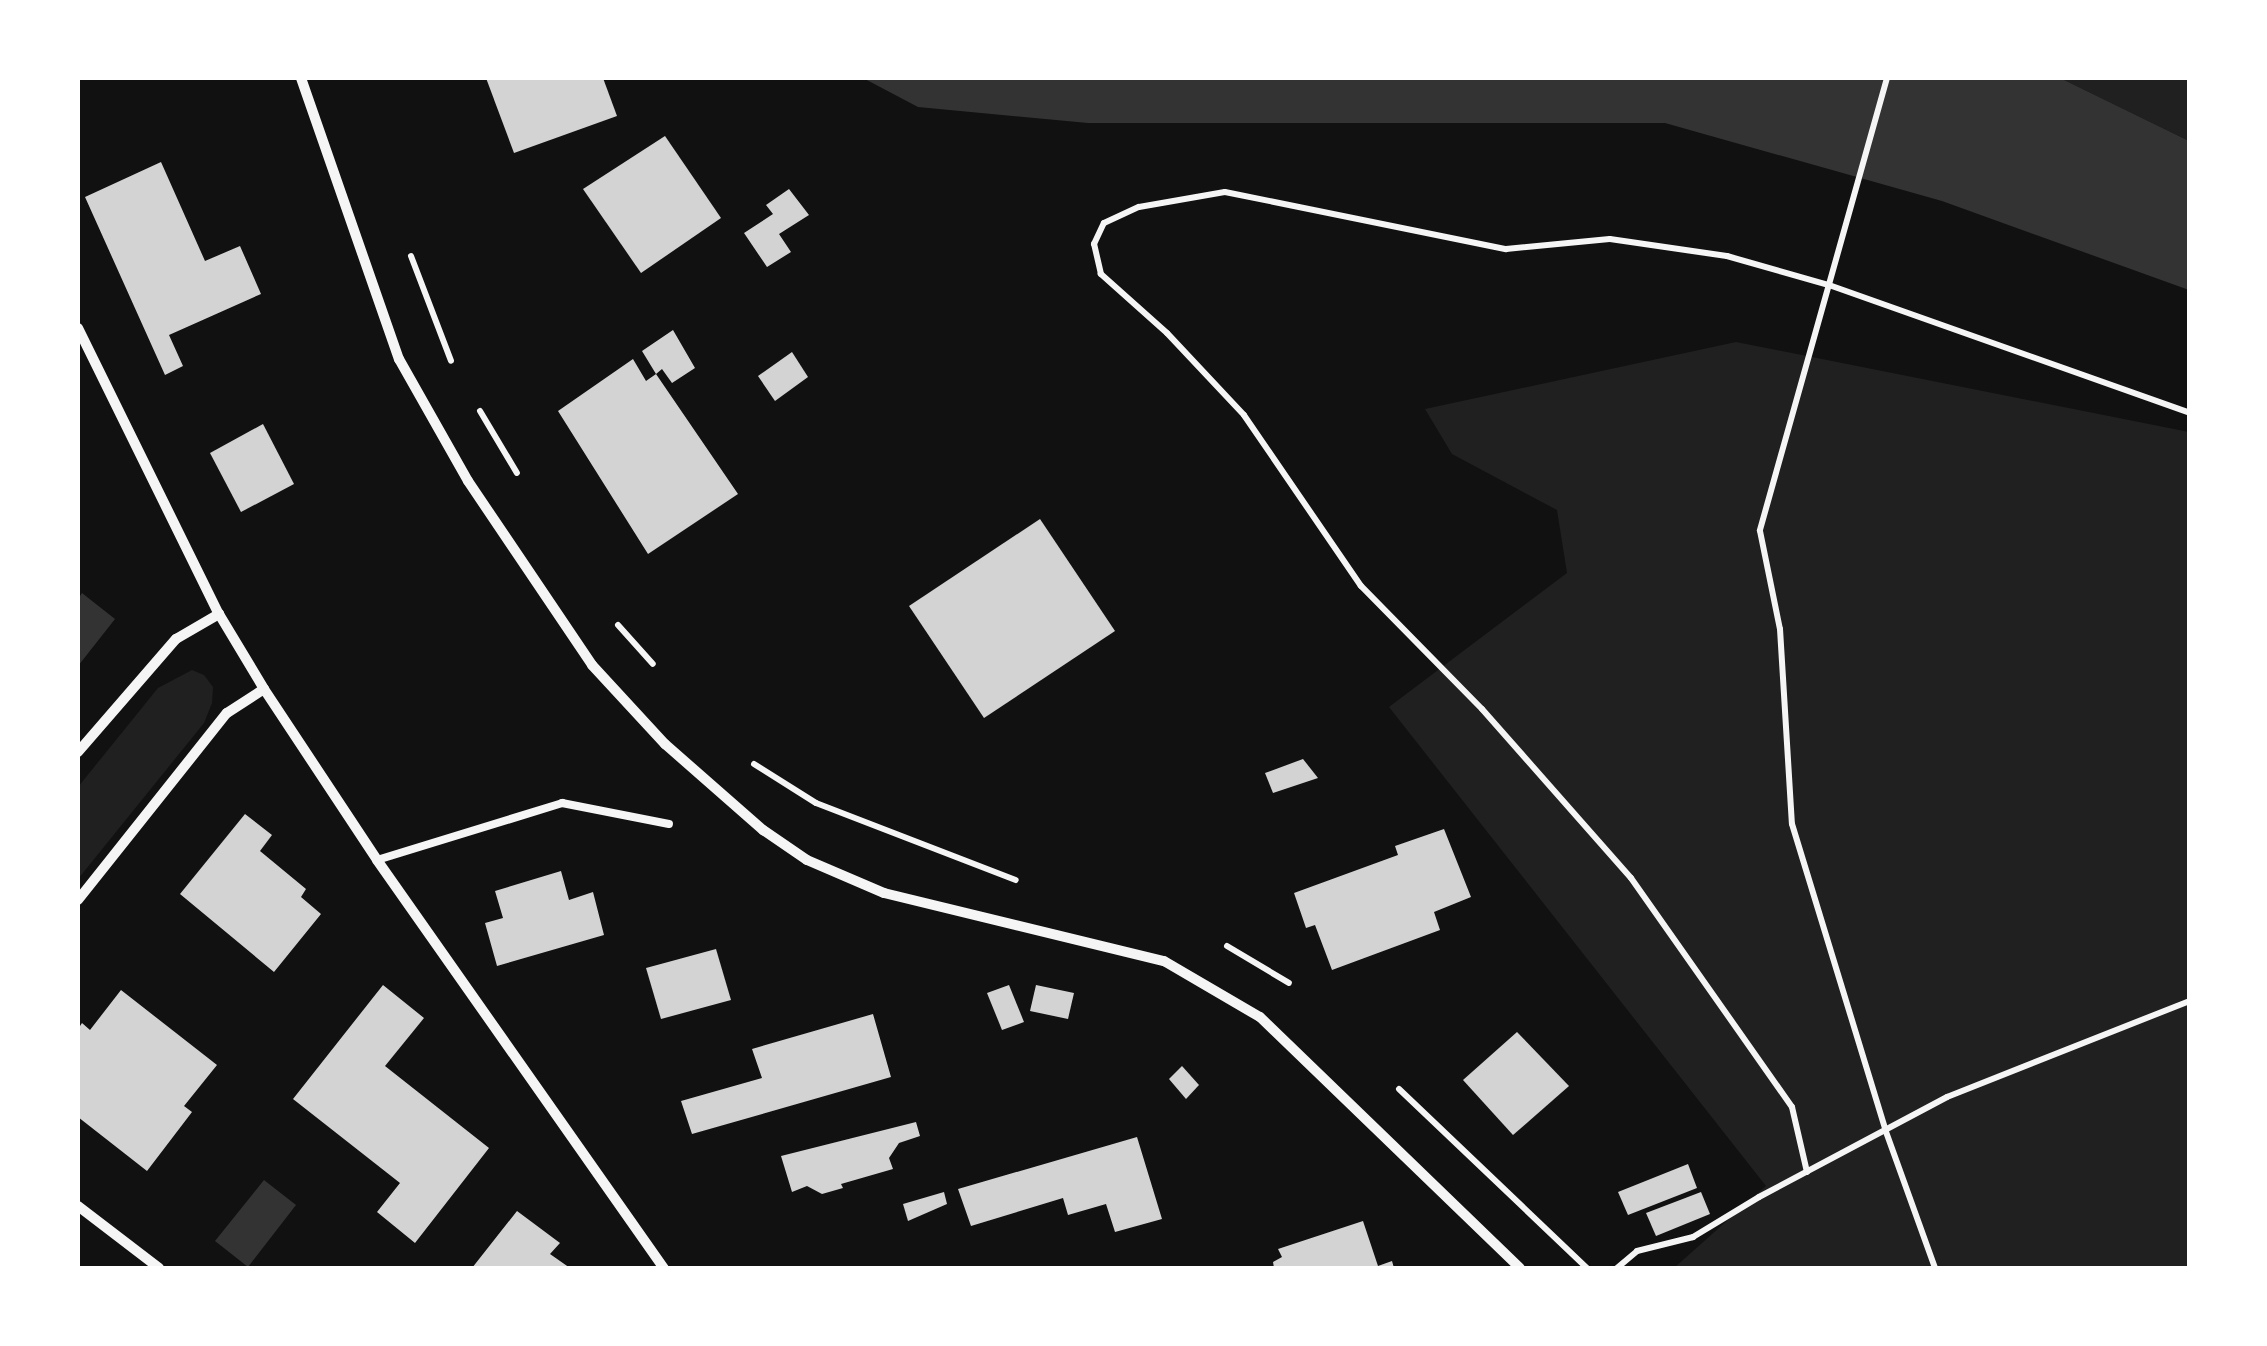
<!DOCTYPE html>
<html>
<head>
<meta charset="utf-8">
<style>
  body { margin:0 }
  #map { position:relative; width:2267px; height:1346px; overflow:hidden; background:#111; font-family:"Titillium Web",sans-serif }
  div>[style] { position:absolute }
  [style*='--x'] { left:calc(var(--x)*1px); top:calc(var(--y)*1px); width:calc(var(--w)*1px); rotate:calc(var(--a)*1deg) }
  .green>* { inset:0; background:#202020 }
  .water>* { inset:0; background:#333 }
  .building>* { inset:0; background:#d3d3d3 }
  .path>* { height:6px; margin:-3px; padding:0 3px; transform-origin:3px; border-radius:3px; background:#f5f5f5 }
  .service>* { height:8px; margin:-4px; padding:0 4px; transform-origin:4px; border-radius:4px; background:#f5f5f5 }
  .minor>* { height:10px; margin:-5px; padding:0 5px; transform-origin:5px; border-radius:5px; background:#f5f5f5 }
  span { translate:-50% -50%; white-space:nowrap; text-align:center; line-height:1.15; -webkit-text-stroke:9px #fff; paint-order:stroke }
  .frame { position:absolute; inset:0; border:80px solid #fff; pointer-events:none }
</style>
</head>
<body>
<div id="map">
  <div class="green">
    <div style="clip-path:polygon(2060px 78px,2189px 78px,2189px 141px)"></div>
    <div style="clip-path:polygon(1736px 342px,2189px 432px,2189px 1268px,1674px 1268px,1766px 1186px,1389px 707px,1567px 573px,1557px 510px,1452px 454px,1425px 409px)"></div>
    <div style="clip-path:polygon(192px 670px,204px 675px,213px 687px,212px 703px,204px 723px,78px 879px,78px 787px,158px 688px)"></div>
  </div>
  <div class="water">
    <div style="clip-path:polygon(863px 78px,2060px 78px,2189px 141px,2189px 290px,1942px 201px,1665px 123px,1088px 123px,918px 107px)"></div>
    <div style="clip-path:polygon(82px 593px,115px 619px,78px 666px,78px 599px)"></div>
    <div style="clip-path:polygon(264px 1180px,296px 1205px,248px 1267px,215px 1241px)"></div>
  </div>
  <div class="building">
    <div style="clip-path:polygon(486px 78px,603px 78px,617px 116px,514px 153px)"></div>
    <div style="clip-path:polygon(665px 136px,721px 218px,641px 273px,583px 189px)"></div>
    <div style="clip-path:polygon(161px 162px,205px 261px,240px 246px,261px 294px,169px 335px,183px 366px,165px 375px,85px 197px)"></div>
    <div style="clip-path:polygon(789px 189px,809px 215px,779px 234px,791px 252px,767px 267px,744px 233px,773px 214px,766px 205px)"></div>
    <div style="clip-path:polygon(673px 330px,695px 368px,672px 383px,662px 369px,656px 374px,642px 351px)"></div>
    <div style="clip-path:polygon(792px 352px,808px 377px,775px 401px,758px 376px)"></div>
    <div style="clip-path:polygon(633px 359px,646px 381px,656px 374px,738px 494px,648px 554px,558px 411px)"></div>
    <div style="clip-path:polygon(263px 424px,294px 484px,241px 512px,210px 453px)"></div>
    <div style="clip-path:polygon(1040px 519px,1115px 631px,984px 718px,909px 606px)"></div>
    <div style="clip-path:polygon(1303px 759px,1318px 778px,1273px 793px,1265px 773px)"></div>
    <div style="clip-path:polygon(245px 814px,272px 835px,260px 851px,306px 889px,301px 897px,321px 914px,274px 972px,180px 894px)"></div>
    <div style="clip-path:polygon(1444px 829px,1471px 897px,1434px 912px,1440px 930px,1332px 970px,1315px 925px,1306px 928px,1294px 893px,1398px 855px,1395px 846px)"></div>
    <div style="clip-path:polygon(561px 871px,569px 900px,593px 892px,604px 935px,497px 966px,485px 923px,503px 918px,495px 891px)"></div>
    <div style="clip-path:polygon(716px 949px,731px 1000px,661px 1019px,646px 968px)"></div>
    <div style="clip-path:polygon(383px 985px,424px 1018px,385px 1066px,489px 1148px,415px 1243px,377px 1212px,400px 1183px,293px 1099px)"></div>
    <div style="clip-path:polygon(1009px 985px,1024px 1022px,1002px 1030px,987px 993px)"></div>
    <div style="clip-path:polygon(1036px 985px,1074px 993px,1068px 1019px,1030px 1011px)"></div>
    <div style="clip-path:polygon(121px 990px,217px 1065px,184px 1106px,192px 1112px,147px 1171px,78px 1117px,78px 1029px,82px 1023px,90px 1030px)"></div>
    <div style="clip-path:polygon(873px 1014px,891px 1077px,692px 1134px,681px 1101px,762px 1078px,752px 1049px)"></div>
    <div style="clip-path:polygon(1517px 1032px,1569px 1086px,1513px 1135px,1463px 1080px)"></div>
    <div style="clip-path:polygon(1182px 1066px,1199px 1085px,1186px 1099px,1169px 1079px)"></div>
    <div style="clip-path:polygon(916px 1122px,920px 1136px,899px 1143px,889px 1158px,893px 1169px,841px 1184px,843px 1188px,822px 1194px,807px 1186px,792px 1192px,781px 1156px)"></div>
    <div style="clip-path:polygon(1137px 1137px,1162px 1219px,1115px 1232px,1106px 1204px,1068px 1215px,1063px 1198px,971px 1226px,958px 1189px)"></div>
    <div style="clip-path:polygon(1688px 1164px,1697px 1188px,1628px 1215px,1618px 1192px)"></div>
    <div style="clip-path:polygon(944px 1192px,947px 1204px,908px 1221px,903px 1204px)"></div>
    <div style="clip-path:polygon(1701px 1192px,1710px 1214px,1656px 1236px,1646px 1213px)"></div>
    <div style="clip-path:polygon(517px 1211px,560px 1243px,550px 1254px,570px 1268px,472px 1268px)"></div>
    <div style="clip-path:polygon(1363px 1221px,1378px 1266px,1392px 1261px,1394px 1268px,1274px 1268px,1273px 1262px,1282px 1257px,1278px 1249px)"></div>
  </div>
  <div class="path">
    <div style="--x:1887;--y:78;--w:470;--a:105.7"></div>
    <div style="--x:1760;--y:531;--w:100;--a:78.5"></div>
    <div style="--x:1780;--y:629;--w:195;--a:86.5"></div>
    <div style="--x:1792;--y:824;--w:319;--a:73"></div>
    <div style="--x:1885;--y:1129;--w:148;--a:70.2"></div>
    <div style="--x:411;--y:256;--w:112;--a:69.1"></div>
    <div style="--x:480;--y:411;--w:72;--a:59.2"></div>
    <div style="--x:618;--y:625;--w:52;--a:48.1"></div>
    <div style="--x:754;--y:764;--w:73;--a:32.2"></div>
    <div style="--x:816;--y:803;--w:214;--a:21.1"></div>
    <div style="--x:1227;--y:946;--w:72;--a:30.8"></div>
    <div style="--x:1399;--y:1089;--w:260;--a:43.6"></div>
    <div style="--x:1807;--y:1172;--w:67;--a:-103"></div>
    <div style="--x:1792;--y:1107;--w:280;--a:-125.1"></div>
    <div style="--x:1631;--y:878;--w:225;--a:-131.4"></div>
    <div style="--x:1482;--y:709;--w:173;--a:-134.5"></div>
    <div style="--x:1361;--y:586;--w:207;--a:-124.4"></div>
    <div style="--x:1244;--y:415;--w:112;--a:-133.2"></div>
    <div style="--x:1167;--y:333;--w:89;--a:-138.2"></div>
    <div style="--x:1101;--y:274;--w:31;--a:-103"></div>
    <div style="--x:1094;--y:244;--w:23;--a:-65"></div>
    <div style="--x:1104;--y:223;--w:38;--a:-25"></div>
    <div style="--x:1139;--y:207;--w:87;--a:-9.9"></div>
    <div style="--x:1225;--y:192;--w:287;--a:11.5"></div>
    <div style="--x:1506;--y:249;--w:104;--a:-5.5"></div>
    <div style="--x:1610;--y:239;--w:118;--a:8.3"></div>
    <div style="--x:1727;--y:256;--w:106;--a:15.9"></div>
    <div style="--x:1829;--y:285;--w:383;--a:19.5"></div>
    <div style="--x:1617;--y:1268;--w:26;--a:-40"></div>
    <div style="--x:1637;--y:1251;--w:58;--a:-14"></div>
    <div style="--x:1693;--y:1237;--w:77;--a:-31.2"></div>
    <div style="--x:1759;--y:1197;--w:213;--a:-28"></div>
    <div style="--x:1947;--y:1097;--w:261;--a:-21.6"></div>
  </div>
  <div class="service">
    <div style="--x:377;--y:860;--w:194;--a:-17.1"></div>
    <div style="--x:562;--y:803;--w:109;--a:11.1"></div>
  </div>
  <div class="minor">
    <div style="--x:301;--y:78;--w:298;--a:70.8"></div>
    <div style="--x:399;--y:359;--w:140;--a:60.5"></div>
    <div style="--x:468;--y:481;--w:222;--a:56"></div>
    <div style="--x:592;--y:665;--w:108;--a:47.3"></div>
    <div style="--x:665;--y:744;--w:130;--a:41.3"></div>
    <div style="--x:763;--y:830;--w:53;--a:34.3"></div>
    <div style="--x:807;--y:860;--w:84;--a:23.2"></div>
    <div style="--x:884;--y:893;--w:288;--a:13.7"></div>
    <div style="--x:1164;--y:961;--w:111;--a:30.3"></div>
    <div style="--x:1260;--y:1017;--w:361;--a:44"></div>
    <div style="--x:78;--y:328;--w:319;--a:63.8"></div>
    <div style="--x:219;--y:614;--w:87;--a:59"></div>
    <div style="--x:264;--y:689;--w:205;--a:56.5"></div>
    <div style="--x:377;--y:860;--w:499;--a:54.9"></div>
    <div style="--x:78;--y:752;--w:150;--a:-49.1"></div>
    <div style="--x:176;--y:639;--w:50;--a:-30.2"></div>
    <div style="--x:78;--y:900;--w:239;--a:-51.5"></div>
    <div style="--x:227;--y:713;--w:44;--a:-33"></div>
    <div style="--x:78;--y:1206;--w:102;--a:37.4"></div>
  </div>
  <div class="frame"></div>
</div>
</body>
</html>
